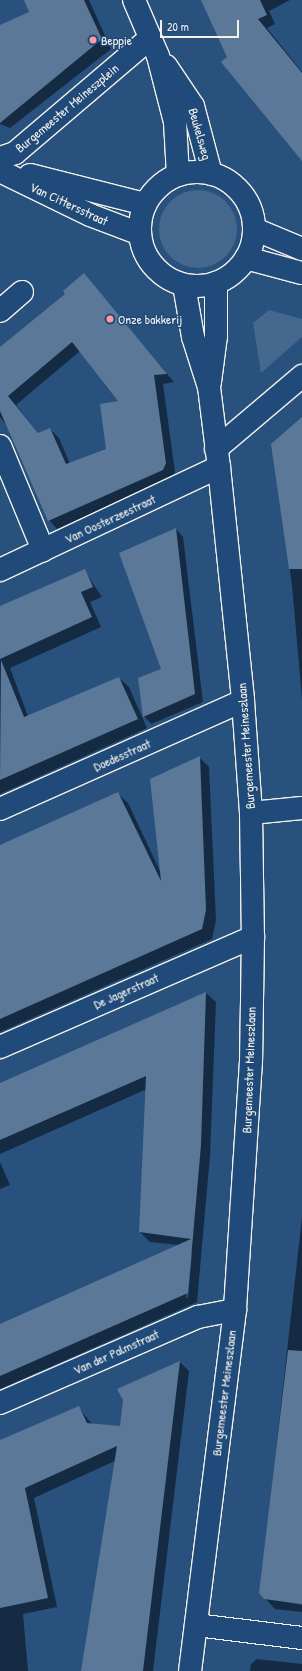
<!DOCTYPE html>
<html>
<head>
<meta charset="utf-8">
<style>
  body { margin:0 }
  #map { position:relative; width:302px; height:1671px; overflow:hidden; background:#28517e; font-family:"Patrick Hand",sans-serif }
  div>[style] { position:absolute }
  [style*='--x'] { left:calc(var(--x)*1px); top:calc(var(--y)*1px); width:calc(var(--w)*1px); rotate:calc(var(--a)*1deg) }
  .green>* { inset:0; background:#45688e }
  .round { border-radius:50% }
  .shadow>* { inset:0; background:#0007 }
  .building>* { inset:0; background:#5b7899 }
  .roads { filter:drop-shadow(1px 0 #f4f1e8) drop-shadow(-1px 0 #f4f1e8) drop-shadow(0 1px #f4f1e8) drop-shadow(0 -1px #f4f1e8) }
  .minor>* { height:22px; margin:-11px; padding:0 11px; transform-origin:11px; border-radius:11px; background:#1f4a7a }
  .major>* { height:22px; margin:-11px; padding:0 11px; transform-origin:11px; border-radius:11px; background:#1f4a7a }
  .major>.ring { margin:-11px; padding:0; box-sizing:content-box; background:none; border:22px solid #1f4a7a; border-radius:50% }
  .dots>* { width:11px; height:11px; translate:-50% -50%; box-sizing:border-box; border:2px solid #1f4a7a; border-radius:50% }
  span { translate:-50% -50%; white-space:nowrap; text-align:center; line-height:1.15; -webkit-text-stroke:3px #1f4a7a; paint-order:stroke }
  .poi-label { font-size:13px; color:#f4f1e8 }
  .left { translate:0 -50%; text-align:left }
  .street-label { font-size:13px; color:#f4f1e8 }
  .scale { position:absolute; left:160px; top:20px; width:79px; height:18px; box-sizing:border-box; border:2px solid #f4f1e8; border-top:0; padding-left:5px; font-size:12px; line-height:14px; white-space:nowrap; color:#f4f1e8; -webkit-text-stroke:3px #1f4a7a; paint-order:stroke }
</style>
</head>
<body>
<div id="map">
  <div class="green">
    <div class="round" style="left:159px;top:190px;width:78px;height:78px"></div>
    <div style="clip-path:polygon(269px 310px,302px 319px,302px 337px,261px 373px,253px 323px)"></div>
  </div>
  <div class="shadow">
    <div style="clip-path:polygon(25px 0,89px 0,111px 49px,10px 128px,0 124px,0 26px,30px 12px)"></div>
    <div style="clip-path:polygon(202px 0,290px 0,269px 11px,275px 24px,267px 28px,302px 72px,302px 160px,228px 57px)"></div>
    <div style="clip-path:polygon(evenodd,84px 275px,174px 382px,163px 384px,175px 472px,172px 478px,57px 529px,49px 520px,8px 427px,0 417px,0 349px,67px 294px,84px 275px,80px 351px,120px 401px,107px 449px,70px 464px,59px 438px,50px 429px,39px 434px,16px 405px,80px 351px)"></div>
    <div style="clip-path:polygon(302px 418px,302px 699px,292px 585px,272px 445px)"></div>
    <div style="clip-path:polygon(176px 529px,183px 537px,203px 702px,151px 724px,144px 716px,162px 669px)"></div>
    <div style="clip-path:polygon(84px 570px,102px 597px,90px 602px,101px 627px,10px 668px,28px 716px,119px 678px,129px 687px,147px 728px,0 794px,0 607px)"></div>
    <div style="clip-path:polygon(200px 758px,209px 767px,216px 920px,212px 939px,0 1032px,0 846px,118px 794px,128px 803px,160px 871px)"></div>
    <div style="clip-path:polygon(evenodd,206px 993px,216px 1002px,210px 1156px,197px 1302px,0 1389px,0 1325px,179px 1245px,150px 1242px,140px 1232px,147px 1089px,0 1154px,0 1084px,206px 993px,190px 1253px,192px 1253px,188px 1298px,186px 1297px,190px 1253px)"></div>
    <div style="clip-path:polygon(0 1162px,10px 1185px,0 1189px)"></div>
    <div style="clip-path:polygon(302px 1217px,302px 1603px,269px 1599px,302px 1605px,302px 1612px,275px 1609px,260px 1593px)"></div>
    <div style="clip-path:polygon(180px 1362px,189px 1371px,153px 1671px,83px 1671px,117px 1460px,34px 1498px,57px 1607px,23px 1614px,28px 1671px,0 1671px,0 1441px,78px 1407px,92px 1424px,121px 1427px)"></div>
    <div style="clip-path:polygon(257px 1659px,302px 1664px,302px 1671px,250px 1671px,251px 1664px)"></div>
  </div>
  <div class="building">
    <div style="clip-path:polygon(24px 0,84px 0,102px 39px,0 123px,0 25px,29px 12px)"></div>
    <div style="clip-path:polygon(201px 0,260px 0,267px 15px,258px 19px,302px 73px,302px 161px,221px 62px,227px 57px)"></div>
    <div style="clip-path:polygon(evenodd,84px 273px,167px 374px,154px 375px,166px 463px,163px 470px,48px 521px,0 411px,0 347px,65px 294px,63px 291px,84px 273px,72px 342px,118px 401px,100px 404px,106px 449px,66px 464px,50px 428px,38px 433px,8px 396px,72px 342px)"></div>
    <div style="clip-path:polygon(302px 417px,302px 569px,289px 569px,271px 444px)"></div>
    <div style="clip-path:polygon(176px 528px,195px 694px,143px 717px,138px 678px,161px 669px,119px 553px)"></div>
    <div style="clip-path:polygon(85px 569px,93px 587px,81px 592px,92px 617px,0 659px,0 606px)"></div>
    <div style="clip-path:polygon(1px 660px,24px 717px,119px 677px,138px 719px,0 780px)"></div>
    <div style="clip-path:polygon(200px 756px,206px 910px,202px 929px,0 1019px,0 845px,118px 792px,161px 881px,150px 779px)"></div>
    <div style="clip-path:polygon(206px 992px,201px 1145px,188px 1293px,0 1376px,0 1324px,191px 1239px,139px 1232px,146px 1076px,0 1140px,0 1083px)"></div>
    <div style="clip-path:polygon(288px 1350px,302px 1351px,302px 1604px,264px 1599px,259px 1593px)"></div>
    <div style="clip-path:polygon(180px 1361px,143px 1671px,81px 1671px,117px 1446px,25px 1488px,48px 1598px,0 1608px,0 1440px,79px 1406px,87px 1423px,120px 1426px,123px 1400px,117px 1389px)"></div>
  </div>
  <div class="roads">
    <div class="minor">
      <div style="--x:0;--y:158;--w:16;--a:-18"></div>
      <div style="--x:15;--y:153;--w:177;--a:-40.4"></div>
      <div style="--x:0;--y:171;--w:100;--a:26.1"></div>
      <div style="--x:90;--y:215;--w:53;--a:20.8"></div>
      <div style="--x:30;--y:175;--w:119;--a:14.2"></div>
      <div style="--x:184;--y:285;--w:53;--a:80.2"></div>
      <div style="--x:193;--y:337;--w:52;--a:72.3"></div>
      <div style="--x:209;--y:387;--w:81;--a:82.9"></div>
      <div style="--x:219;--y:467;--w:235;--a:84.1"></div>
      <div style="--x:243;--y:701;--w:112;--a:85.9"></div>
      <div style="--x:251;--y:813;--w:124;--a:89.1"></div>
      <div style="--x:253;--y:937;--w:124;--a:90.9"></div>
      <div style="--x:251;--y:1061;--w:250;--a:93.7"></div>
      <div style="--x:235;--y:1310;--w:364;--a:97.1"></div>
      <div style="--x:0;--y:311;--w:29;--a:-41"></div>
      <div style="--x:210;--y:382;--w:46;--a:-82.6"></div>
      <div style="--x:216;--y:336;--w:53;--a:-90"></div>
      <div style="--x:0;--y:446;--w:113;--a:67.5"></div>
      <div style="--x:216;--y:449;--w:113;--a:-40.3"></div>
      <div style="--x:0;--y:570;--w:242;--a:-25.2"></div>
      <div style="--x:0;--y:809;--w:266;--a:-24"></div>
      <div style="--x:251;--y:813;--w:51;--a:-5.6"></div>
      <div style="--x:0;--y:1047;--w:276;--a:-23.5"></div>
      <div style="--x:0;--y:1403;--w:216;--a:-23.5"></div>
      <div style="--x:198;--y:1317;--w:38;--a:-11"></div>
      <div style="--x:196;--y:1625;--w:107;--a:7"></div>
    </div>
    <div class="major">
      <div style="--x:134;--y:0;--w:61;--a:66.8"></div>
      <div style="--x:158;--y:56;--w:68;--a:75.6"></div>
      <div style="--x:175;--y:122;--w:53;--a:86.8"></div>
      <div style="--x:166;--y:66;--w:48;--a:56"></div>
      <div style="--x:193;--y:106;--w:70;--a:75.2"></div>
      <div class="ring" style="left:140px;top:172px;width:92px;height:92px"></div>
      <div style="--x:254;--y:229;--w:52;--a:22.6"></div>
      <div style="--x:246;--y:258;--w:58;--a:15"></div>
    </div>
  </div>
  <div class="dots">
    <div style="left:93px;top:40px;background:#ff9aa2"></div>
    <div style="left:110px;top:319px;background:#ff9aa2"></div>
  </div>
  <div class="poi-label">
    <span class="left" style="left:101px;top:40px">Beppie</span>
    <span class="left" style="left:118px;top:319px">Onze bakkerij</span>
  </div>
  <div class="street-label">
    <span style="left:67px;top:108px;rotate:-40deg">Burgemeester Meineszplein</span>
    <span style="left:200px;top:134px;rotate:74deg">Beukelsweg</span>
    <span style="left:69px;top:204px;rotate:25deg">Van Cittersstraat</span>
    <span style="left:110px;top:519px;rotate:-25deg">Van Oosterzeestraat</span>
    <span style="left:246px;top:746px;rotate:-94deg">Burgemeester Meineszlaan</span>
    <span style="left:122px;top:755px;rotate:-24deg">Doedesstraat</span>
    <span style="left:126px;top:991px;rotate:-24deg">De Jagerstraat</span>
    <span style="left:249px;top:1070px;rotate:-88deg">Burgemeester Meineszlaan</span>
    <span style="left:116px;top:1352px;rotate:-24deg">Van der Palmstraat</span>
    <span style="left:224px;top:1393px;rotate:-83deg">Burgemeester Meineszlaan</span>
  </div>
  <div class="scale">20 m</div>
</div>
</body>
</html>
